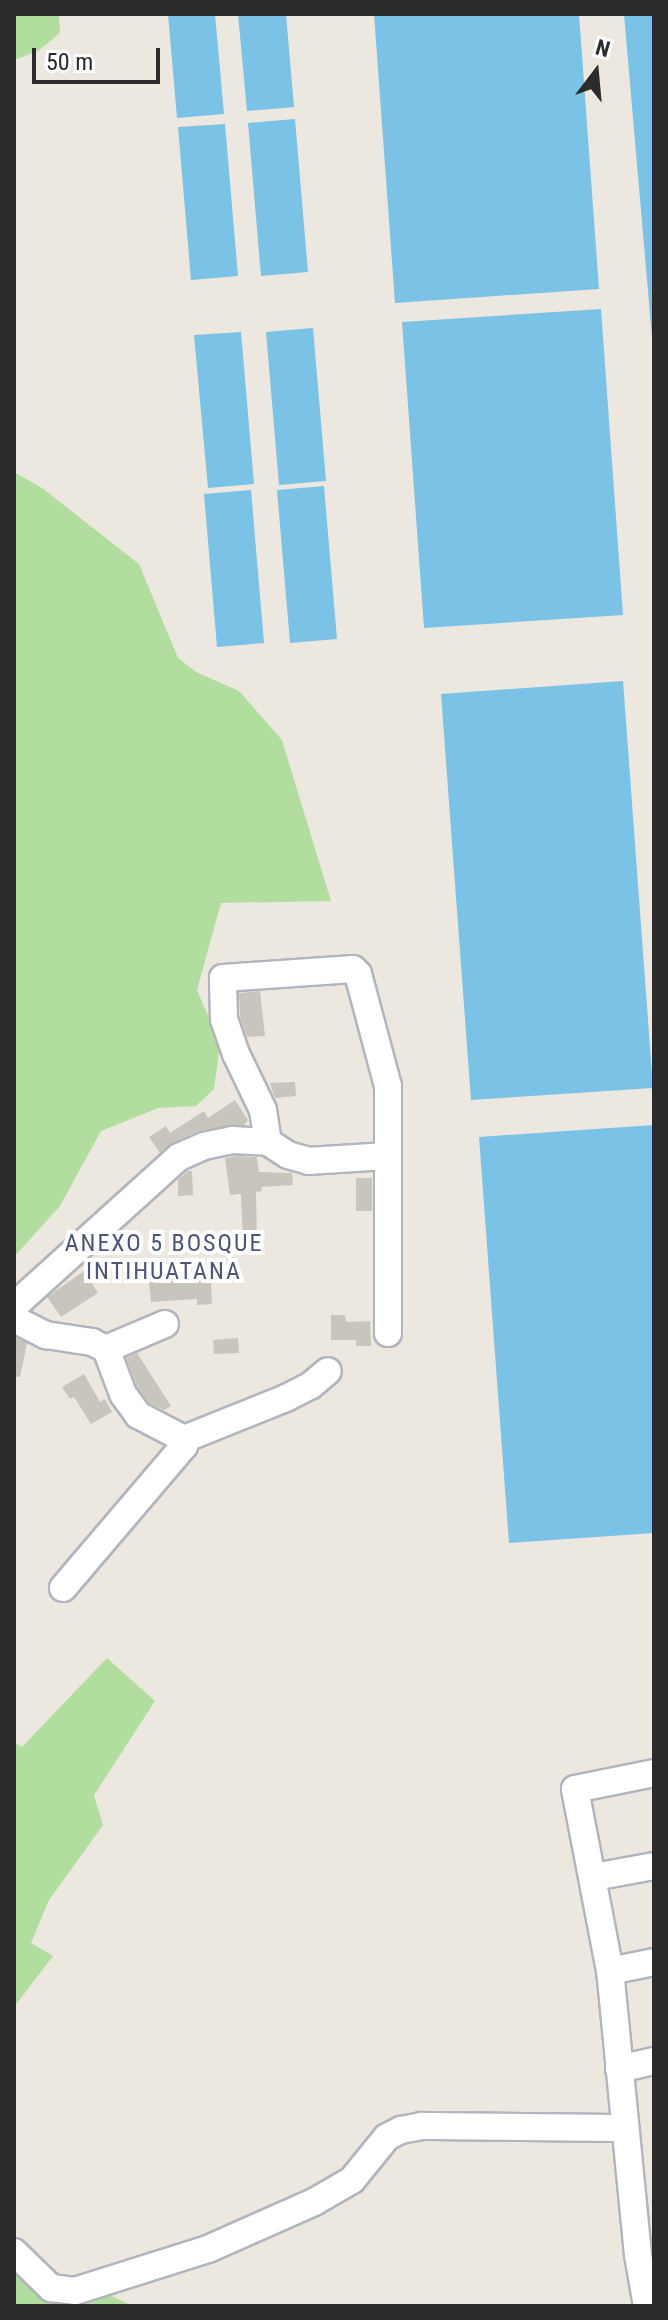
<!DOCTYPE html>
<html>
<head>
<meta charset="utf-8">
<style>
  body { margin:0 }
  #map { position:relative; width:668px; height:2320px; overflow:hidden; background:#ece7df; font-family:"Roboto Condensed",sans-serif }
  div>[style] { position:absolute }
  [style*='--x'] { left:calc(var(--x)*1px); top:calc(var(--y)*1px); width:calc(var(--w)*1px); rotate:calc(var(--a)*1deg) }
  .green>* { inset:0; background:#b1de9f }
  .water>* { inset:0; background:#7ac3e6 }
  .building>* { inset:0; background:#c8c5bd }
  .roads { filter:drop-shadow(2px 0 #b2b4be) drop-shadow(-2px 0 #b2b4be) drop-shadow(0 2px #b2b4be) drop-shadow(0 -2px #b2b4be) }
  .minor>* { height:26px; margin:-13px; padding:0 13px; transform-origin:13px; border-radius:13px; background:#fff }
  span { translate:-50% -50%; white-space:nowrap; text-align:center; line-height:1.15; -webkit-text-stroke:8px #fff; paint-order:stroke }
  .neighbourhood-label { font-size:24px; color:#4f5479; letter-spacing:2px }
  .frame { position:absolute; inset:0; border:16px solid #2b2b2b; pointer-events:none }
  .north { position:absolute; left:556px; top:32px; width:80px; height:80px; -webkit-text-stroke:6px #fff; paint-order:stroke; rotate:16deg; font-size:22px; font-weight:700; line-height:32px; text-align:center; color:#2b2b2b }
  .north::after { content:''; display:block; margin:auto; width:28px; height:36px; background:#2b2b2b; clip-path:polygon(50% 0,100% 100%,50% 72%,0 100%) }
  .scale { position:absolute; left:32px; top:48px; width:128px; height:36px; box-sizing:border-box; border:4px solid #2b2b2b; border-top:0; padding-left:10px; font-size:24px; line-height:28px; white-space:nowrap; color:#2b2b2b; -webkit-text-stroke:6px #fff; paint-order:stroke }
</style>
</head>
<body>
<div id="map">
  <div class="green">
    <div style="clip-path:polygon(14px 14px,59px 14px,60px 33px,38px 51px,14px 60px)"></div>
    <div style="clip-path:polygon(14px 472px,42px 488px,139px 564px,178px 658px,196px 672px,239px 691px,282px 740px,331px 901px,221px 903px,197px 990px,220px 1044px,214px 1089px,196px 1106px,158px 1108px,101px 1131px,60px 1206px,14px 1257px)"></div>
    <div style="clip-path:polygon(107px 1658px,155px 1701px,94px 1795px,103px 1825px,49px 1900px,31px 1943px,53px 1956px,14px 2007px,14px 1742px,22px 1747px)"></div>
    <div style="clip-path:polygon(14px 2262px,105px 2293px,133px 2306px,14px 2306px)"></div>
  </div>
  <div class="water">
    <div style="clip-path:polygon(168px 14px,215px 14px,224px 114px,177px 118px)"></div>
    <div style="clip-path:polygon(238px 14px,286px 14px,294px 107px,247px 111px)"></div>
    <div style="clip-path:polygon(374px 14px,579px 14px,599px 289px,395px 303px)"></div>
    <div style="clip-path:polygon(624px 14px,654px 14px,654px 361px)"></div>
    <div style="clip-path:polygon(295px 119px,308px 272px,261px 276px,248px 123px)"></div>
    <div style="clip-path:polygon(225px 124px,238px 276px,191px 280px,178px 127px)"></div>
    <div style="clip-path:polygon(601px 309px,623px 615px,424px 628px,402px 322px)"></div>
    <div style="clip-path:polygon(313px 328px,326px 481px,279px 485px,266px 332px)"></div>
    <div style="clip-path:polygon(241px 332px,254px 484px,208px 488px,194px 335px)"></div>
    <div style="clip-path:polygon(324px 486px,337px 639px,290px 643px,277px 490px)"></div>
    <div style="clip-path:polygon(251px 490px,264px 643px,217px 647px,204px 494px)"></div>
    <div style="clip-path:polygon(623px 681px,653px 1088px,471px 1100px,441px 694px)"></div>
    <div style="clip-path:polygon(654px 1125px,654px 1533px,509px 1543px,479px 1137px)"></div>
  </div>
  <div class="building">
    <div style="clip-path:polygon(260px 991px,265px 1036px,247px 1037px,240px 1017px,239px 993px)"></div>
    <div style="clip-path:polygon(295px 1082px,296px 1096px,275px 1098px,270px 1083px)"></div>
    <div style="clip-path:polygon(235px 1100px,248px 1120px,244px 1125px,198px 1131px,172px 1143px,160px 1153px,149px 1137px,166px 1126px,170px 1133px,204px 1111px,208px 1118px)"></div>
    <div style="clip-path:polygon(237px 1156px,257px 1157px,259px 1172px,292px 1173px,293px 1185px,261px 1187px,262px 1191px,256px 1192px,257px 1240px,243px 1240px,241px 1194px,230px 1195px,225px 1158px)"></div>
    <div style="clip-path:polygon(188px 1171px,192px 1171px,193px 1195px,178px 1196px,178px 1180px)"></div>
    <div style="clip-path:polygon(356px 1178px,372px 1178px,372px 1211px,356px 1211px)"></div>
    <div style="clip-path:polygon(172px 1263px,173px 1281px,211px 1280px,212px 1304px,197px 1305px,197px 1299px,151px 1302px,147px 1265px)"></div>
    <div style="clip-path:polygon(84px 1271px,98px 1293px,61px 1317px,47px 1297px)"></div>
    <div style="clip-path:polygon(331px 1315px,345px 1315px,346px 1322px,370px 1321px,371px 1346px,356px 1346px,356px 1340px,331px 1340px)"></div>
    <div style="clip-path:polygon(14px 1337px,27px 1343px,20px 1377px,14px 1376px)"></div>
    <div style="clip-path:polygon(238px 1338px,239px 1353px,214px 1354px,213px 1340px)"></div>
    <div style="clip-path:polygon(137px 1353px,171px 1406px,164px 1410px,149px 1403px,137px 1386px,126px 1358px)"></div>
    <div style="clip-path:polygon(84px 1374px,100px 1402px,105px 1399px,112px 1412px,91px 1424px,74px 1397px,70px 1399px,62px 1387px)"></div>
  </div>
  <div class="roads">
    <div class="minor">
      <div style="--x:268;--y:1142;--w:32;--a:-99"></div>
      <div style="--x:263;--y:1110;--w:62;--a:-115.7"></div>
      <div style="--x:236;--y:1054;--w:36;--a:-109"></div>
      <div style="--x:224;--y:1020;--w:42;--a:-91.4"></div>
      <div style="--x:223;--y:978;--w:130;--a:-4"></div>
      <div style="--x:353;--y:969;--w:7;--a:45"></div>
      <div style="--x:358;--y:974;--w:116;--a:75"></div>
      <div style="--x:388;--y:1086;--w:247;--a:90"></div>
      <div style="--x:14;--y:1306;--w:222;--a:-42.1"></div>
      <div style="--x:179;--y:1157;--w:27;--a:-24"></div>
      <div style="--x:204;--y:1146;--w:29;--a:-12"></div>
      <div style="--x:232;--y:1140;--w:36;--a:3"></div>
      <div style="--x:268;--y:1142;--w:24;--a:33"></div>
      <div style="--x:288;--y:1155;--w:22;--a:16"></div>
      <div style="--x:309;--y:1161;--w:77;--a:-3.7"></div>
      <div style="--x:14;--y:1319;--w:36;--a:27"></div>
      <div style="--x:46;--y:1335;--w:47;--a:8.7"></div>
      <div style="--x:92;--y:1342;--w:16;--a:27"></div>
      <div style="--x:106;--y:1349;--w:48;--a:69.3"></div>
      <div style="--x:123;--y:1394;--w:26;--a:54"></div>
      <div style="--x:138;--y:1415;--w:52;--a:27.6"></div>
      <div style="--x:106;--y:1349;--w:64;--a:-23"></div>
      <div style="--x:184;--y:1439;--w:110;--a:-21.9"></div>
      <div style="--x:286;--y:1398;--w:27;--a:-27"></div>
      <div style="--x:310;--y:1386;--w:23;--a:-40"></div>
      <div style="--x:63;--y:1588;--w:187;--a:-49.6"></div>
      <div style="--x:184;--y:1446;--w:7;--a:-90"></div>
      <div style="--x:594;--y:1877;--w:61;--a:-10.4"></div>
      <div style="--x:610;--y:1971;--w:45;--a:-11.6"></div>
      <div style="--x:619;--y:2069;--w:36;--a:-13"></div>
      <div style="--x:14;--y:2252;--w:52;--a:44.2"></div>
      <div style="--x:51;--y:2288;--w:24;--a:7"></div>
      <div style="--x:75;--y:2291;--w:139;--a:-17.5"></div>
      <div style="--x:208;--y:2249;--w:116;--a:-23.9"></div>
      <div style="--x:314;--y:2202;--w:44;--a:-30.1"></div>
      <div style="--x:352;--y:2180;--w:55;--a:-50.9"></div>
      <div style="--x:387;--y:2137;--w:16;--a:-27"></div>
      <div style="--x:401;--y:2130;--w:20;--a:-11"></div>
      <div style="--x:421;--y:2126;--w:204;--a:0.6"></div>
      <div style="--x:647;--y:2306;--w:52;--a:-100"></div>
      <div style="--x:638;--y:2255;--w:285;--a:-95.6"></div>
      <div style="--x:610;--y:1971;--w:185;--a:-100.9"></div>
      <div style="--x:575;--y:1789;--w:81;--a:-11.4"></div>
    </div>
  </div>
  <div class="neighbourhood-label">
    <span style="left:164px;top:1258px">ANEXO 5 BOSQUE<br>INTIHUATANA</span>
  </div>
  <div class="frame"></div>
  <div class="north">N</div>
  <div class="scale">50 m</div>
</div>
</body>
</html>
